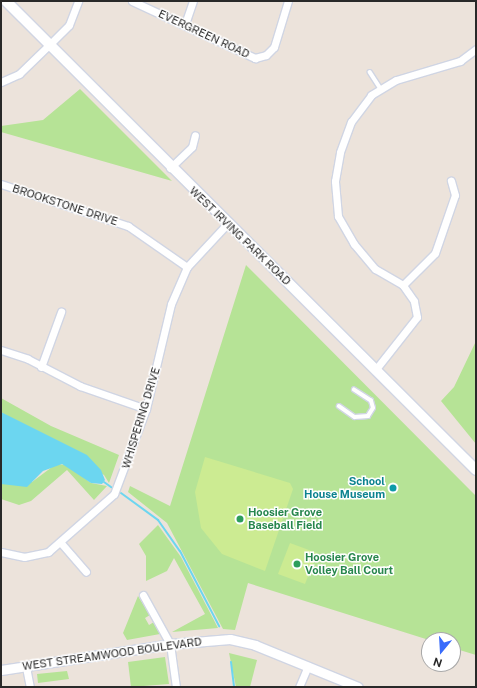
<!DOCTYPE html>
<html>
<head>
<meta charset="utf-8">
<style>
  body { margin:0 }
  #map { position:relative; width:477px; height:688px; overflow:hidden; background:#ece3db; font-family:"Public Sans",sans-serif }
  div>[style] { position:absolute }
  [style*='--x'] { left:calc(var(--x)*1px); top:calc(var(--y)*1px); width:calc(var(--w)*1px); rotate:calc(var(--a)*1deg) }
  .green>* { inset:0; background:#b6e396 }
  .pitch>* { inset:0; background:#cceb92 }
  .water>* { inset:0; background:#6cd6f0 }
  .stream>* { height:2px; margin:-1px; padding:0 1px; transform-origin:1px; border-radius:1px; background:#6cd6f0 }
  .roads { filter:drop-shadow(1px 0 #d0d5e3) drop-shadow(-1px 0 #d0d5e3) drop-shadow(0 1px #d0d5e3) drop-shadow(0 -1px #d0d5e3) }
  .service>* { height:3.5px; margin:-1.75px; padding:0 1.75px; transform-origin:1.75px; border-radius:1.75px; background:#fff }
  .minor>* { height:7px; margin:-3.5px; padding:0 3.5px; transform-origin:3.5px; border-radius:3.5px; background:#fff }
  .tertiary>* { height:9px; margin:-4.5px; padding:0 4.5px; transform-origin:4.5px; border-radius:4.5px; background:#fff }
  .secondary>* { height:10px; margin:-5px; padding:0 5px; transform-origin:5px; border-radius:5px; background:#fff }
  .dots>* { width:11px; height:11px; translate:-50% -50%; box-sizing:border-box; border:2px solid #fff; border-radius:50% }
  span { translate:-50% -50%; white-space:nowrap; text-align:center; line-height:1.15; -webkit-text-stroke:3px #fff; paint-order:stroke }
  .street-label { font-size:11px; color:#292929 }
  .culture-label { font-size:11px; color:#0d838f; font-weight:700 }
  .right { translate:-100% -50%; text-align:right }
  .leisure-label { font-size:11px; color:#27864d; font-weight:700 }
  .left { translate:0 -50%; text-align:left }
  .frame { position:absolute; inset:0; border:2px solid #292929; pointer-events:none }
  .north { position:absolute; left:421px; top:632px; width:40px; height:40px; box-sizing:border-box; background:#fff; border:1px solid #a9a9a9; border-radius:50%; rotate:198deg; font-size:11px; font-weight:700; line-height:16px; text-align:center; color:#292929 }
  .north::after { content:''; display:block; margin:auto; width:14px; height:18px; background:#386bfb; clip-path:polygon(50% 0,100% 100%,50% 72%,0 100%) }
</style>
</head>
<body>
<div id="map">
  <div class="green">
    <div style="clip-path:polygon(80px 89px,172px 181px,1px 132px,1px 126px,43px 120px)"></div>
    <div style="clip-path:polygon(246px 265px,476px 496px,476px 655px,453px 648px,453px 640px,429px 640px,248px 583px,235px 630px,223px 629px,167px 523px,128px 492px,130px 486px,170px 506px)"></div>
    <div style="clip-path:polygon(476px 341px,476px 444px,441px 401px,454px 387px)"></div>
    <div style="clip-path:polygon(1px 398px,51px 426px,119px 455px,109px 483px,104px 475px,1px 412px)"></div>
    <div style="clip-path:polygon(56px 464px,67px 465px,91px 483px,107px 486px,94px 500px,67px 470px,31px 501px,19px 505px,1px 499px,1px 483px,32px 482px)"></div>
    <div style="clip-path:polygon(158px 525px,181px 557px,218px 628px,172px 632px,205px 614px,174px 558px,167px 571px,146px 581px,146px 556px,139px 544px)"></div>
    <div style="clip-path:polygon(138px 596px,150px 615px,145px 618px,149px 625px,154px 622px,160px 634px,127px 640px,123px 633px)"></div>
    <div style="clip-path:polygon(229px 653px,257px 660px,250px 687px,236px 687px)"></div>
    <div style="clip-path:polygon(165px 657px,169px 684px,131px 687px,128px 662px)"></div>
    <div style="clip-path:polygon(67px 671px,69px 679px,38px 683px,37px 674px)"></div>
  </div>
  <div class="pitch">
    <div style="clip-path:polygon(205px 457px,290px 483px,293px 489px,265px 571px,222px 554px,201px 528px,195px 492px)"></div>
    <div style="clip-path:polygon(290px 543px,317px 553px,305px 584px,278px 574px)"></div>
  </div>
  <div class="water">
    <div style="clip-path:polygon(1px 412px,87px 455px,101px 470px,105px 480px,102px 484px,91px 483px,62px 464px,43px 471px,27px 487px,1px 484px)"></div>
  </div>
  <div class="stream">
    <div style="--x:104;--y:482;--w:9;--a:36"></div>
    <div style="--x:121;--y:493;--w:46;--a:36.1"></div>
    <div style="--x:158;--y:520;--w:38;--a:55"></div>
    <div style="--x:180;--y:551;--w:85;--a:62.5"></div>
    <div style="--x:231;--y:662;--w:25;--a:83"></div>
  </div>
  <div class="roads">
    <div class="service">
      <div style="--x:370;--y:72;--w:20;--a:57"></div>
      <div style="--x:339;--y:406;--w:19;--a:35"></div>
      <div style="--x:355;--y:417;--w:13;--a:-4"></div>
      <div style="--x:368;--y:416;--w:9;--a:-58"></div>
      <div style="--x:373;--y:408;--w:7;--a:-106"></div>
      <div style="--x:371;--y:401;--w:20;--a:-147"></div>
    </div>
    <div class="minor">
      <div style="--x:132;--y:1;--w:136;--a:24.9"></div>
      <div style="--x:255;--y:58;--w:11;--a:-15"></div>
      <div style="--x:266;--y:55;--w:11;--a:-45"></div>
      <div style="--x:274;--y:47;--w:48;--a:-73.1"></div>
      <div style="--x:185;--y:24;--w:24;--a:-71"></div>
      <div style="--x:1;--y:82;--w:20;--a:-24"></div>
      <div style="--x:19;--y:74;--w:42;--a:-44"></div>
      <div style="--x:49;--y:45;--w:28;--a:-45"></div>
      <div style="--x:69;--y:25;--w:26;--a:-69"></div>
      <div style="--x:170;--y:168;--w:30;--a:-44"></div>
      <div style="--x:192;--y:147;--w:12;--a:-76"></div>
      <div style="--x:1;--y:184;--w:134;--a:18.3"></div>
      <div style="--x:128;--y:226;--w:72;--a:34.8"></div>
      <div style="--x:403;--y:285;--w:45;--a:-45"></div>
      <div style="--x:435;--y:253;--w:61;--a:-71"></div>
      <div style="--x:455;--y:195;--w:15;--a:-106"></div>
      <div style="--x:1;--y:350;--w:28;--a:18"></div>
      <div style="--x:28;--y:359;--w:59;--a:27.4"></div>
      <div style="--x:80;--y:386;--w:70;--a:19.2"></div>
      <div style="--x:41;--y:367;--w:59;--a:-70"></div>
      <div style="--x:376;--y:369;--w:66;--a:-51.7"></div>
      <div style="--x:417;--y:317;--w:16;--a:-101"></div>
      <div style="--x:414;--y:301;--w:19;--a:-125"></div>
      <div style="--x:403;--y:285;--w:32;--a:-150"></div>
      <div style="--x:375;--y:269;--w:33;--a:-130"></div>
      <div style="--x:354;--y:244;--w:32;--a:-120"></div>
      <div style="--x:338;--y:216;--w:35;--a:-95"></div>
      <div style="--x:335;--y:181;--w:29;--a:-80"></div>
      <div style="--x:340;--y:152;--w:32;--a:-70"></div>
      <div style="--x:351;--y:122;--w:34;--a:-53"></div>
      <div style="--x:371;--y:95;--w:29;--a:-31"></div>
      <div style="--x:396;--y:80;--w:67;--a:-16.5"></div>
      <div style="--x:460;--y:61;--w:20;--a:-37"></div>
      <div style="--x:61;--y:543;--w:38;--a:49"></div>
      <div style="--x:1;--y:552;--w:24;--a:12"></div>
      <div style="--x:24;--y:557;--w:25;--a:-12"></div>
      <div style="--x:48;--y:552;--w:88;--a:-41.3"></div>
      <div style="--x:114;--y:494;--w:91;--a:-69.4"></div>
      <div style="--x:146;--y:409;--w:108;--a:-76.6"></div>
      <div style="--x:171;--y:304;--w:40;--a:-66.6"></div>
      <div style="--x:187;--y:267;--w:59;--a:-47.1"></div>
      <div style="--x:143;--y:595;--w:56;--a:61.1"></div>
      <div style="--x:170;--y:644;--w:43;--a:82.1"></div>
      <div style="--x:26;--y:667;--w:20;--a:79"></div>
      <div style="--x:299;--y:687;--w:23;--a:-67"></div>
    </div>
    <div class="tertiary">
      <div style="--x:1;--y:670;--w:171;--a:-8.7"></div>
      <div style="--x:170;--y:644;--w:60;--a:-4.8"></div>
      <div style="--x:230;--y:639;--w:26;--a:13"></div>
      <div style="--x:255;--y:645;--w:111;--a:22.2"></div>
    </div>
    <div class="secondary">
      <div style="--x:6;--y:1;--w:664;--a:44.94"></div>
    </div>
  </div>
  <div class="dots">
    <div style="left:393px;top:488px;background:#0f9aa8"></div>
    <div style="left:240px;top:519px;background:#2e9e5b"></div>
    <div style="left:297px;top:564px;background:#2e9e5b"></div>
  </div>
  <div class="street-label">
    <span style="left:204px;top:34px;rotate:25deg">EVERGREEN ROAD</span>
    <span style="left:65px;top:205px;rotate:18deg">BROOKSTONE DRIVE</span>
    <span style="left:240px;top:236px;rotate:44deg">WEST IRVING PARK ROAD</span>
    <span style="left:141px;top:418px;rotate:-73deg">WHISPERING DRIVE</span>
    <span style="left:112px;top:654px;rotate:-8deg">WEST STREAMWOOD BOULEVARD</span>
  </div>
  <div class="culture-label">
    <span class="right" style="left:385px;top:488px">School<br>House Museum</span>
  </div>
  <div class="leisure-label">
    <span class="left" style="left:248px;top:519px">Hoosier Grove<br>Baseball Field</span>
    <span class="left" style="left:305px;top:564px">Hoosier Grove<br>Volley Ball Court</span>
  </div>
  <div class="frame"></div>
  <div class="north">N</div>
</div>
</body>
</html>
